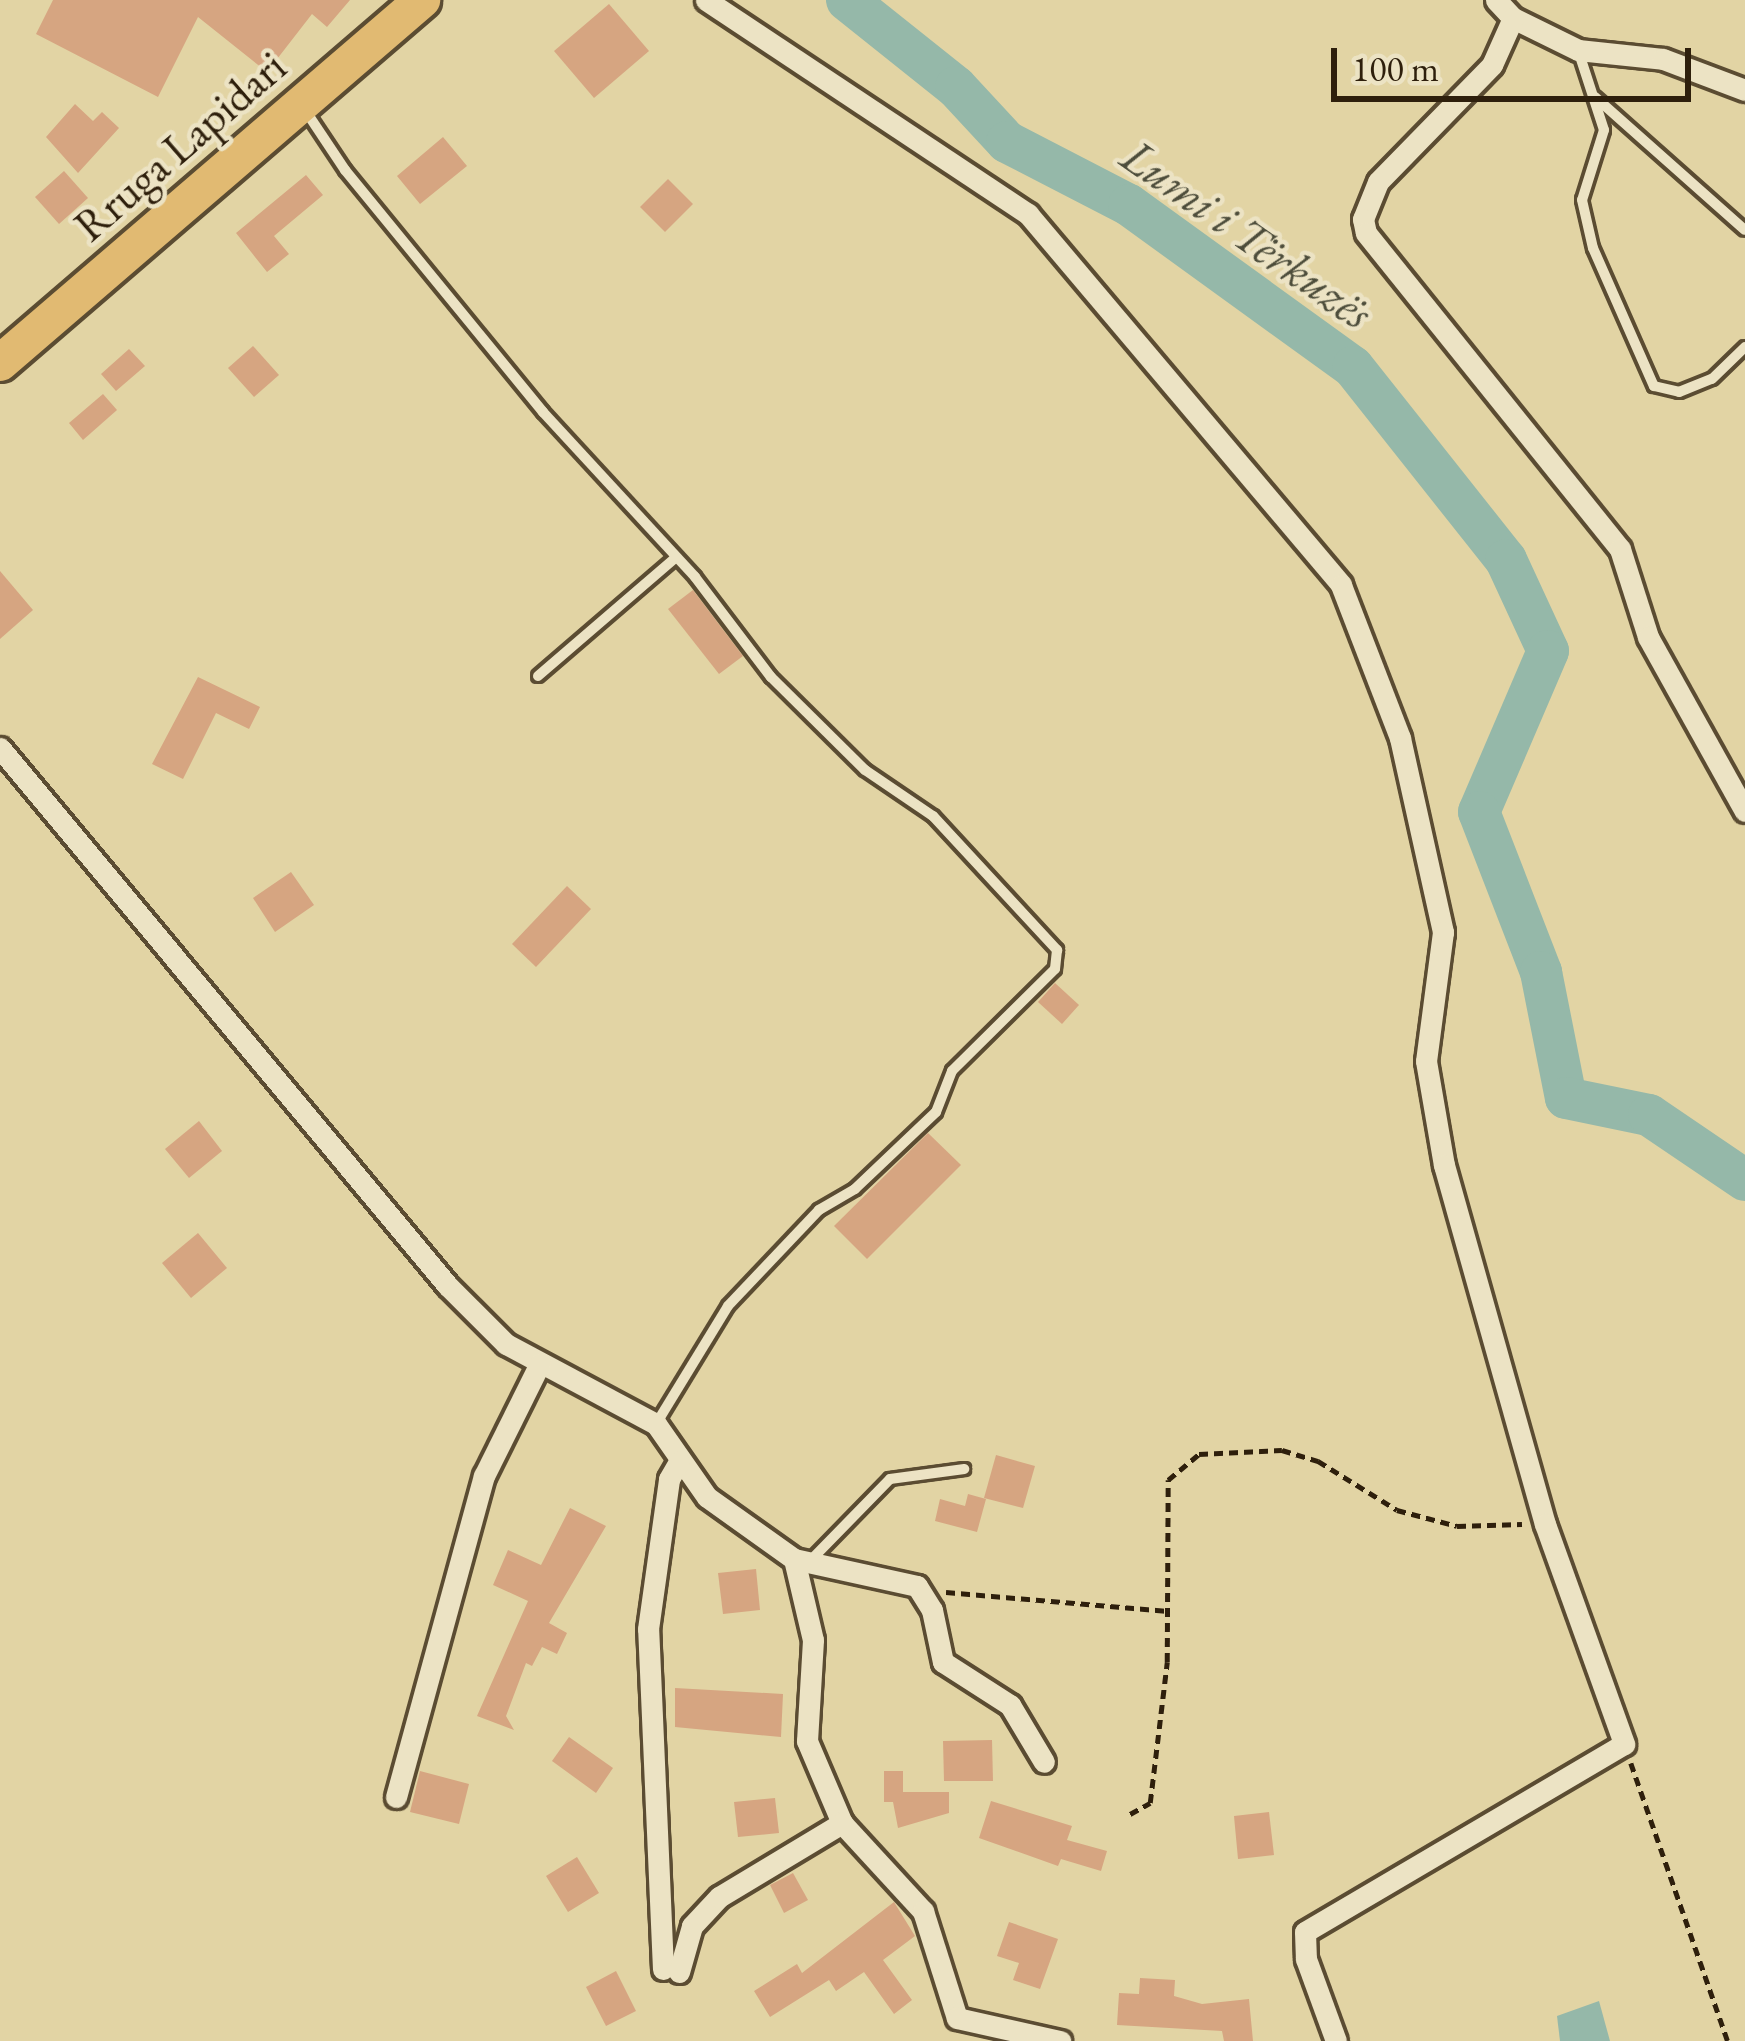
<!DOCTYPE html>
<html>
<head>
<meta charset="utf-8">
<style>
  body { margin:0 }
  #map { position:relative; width:1745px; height:2041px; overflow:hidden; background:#e2d4a4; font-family:"EB Garamond",serif }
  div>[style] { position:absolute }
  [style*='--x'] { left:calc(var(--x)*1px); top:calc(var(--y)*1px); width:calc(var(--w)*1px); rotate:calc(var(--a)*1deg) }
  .water>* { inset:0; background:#95b8a9 }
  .river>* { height:42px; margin:-21px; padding:0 21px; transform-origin:21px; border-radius:21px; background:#95b8a9 }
  .building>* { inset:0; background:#d6a581 }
  .path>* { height:4.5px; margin-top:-2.25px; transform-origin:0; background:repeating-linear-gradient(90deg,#2e1f0c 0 9px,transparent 0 15px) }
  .roads { filter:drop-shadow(3px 0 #5b4c32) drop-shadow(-3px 0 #5b4c32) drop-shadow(0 3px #5b4c32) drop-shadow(0 -3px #5b4c32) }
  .lane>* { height:10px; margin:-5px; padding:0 5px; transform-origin:5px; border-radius:5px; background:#ece3c4 }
  .street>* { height:21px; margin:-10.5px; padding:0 10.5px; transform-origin:10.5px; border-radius:10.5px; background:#ece3c4 }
  .primary>* { height:36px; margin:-18px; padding:0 18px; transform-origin:18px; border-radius:18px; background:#e1ba72 }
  span { translate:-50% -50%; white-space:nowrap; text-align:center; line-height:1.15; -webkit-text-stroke:9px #ece3c4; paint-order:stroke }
  .street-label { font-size:45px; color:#2e1f0c }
  .water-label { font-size:48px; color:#4d4d3b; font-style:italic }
  .scale { position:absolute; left:1331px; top:48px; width:360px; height:54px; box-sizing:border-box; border:6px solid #2e1f0c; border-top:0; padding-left:15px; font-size:36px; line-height:42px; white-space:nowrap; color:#2e1f0c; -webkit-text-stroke:9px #ece3c4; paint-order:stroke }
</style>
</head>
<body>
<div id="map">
  <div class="water">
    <div style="clip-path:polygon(1599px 2001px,1610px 2041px,1560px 2041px,1557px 2016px)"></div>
  </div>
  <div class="river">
    <div style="--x:847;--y:0;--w:139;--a:38.6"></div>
    <div style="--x:956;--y:87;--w:75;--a:47.2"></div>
    <div style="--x:1007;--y:142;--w:137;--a:27.3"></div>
    <div style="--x:1129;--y:205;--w:276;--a:35.9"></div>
    <div style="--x:1353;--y:367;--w:246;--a:51.6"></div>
    <div style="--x:1506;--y:560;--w:100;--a:65.2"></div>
    <div style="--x:1548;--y:651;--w:175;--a:113.2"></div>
    <div style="--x:1479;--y:812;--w:172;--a:68.8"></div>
    <div style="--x:1541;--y:972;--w:128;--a:78.8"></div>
    <div style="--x:1566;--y:1098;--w:85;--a:11.6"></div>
    <div style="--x:1649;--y:1115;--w:116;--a:34.1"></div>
  </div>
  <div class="building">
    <div style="clip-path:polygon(53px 0,350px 0,327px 27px,312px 14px,267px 72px,198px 17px,158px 97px,36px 34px)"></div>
    <div style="clip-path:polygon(609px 4px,649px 51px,594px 98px,554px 51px)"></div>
    <div style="clip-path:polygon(75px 104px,93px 121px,102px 112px,119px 128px,78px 173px,46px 137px)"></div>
    <div style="clip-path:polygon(443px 137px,467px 166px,420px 204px,397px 176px)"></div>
    <div style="clip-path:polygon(64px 171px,88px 198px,59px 224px,35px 197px)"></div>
    <div style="clip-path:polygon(306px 175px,323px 195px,274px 236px,289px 254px,267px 272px,236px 233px)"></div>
    <div style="clip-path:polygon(668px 179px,693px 204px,665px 232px,640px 207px)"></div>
    <div style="clip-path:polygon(253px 346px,279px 375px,254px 397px,228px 368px)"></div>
    <div style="clip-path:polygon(129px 349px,145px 366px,116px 391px,101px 374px)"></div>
    <div style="clip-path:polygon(103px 394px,117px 410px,83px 440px,69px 423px)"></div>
    <div style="clip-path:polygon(0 571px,33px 610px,0 639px)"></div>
    <div style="clip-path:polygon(693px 590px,743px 656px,719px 674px,668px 609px)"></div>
    <div style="clip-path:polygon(198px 677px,260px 707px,249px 729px,216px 713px,183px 779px,152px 764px)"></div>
    <div style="clip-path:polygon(291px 872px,314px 905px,275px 932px,253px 898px)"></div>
    <div style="clip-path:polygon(567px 886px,591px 909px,536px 967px,512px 944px)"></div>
    <div style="clip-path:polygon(1055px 983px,1079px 1005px,1062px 1024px,1038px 1002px)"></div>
    <div style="clip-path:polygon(199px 1121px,222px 1151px,189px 1178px,165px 1149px)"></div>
    <div style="clip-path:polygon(928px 1133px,961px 1165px,867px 1259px,834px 1226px)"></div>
    <div style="clip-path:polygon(198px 1233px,227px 1268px,191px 1298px,162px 1263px)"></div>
    <div style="clip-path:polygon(996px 1455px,1035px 1466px,1023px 1508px,984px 1498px)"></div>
    <div style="clip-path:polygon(968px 1494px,986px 1499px,977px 1532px,935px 1521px,940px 1499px,965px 1506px)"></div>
    <div style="clip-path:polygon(570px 1508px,606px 1526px,549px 1623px,567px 1633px,557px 1654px,542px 1647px,532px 1666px,526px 1663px,506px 1716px,514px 1730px,477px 1716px,528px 1601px,493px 1585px,508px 1550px,541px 1565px)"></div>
    <div style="clip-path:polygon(756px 1569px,760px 1610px,723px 1614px,718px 1573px)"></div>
    <div style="clip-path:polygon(675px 1688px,783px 1694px,781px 1737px,675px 1727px)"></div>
    <div style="clip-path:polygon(569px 1737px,613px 1768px,596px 1793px,552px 1761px)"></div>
    <div style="clip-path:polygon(992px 1740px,993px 1781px,944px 1781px,943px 1741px)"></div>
    <div style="clip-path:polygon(420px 1771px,469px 1784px,459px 1824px,410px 1812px)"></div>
    <div style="clip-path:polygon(884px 1771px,903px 1771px,903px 1792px,949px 1792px,949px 1813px,898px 1828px,893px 1802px,884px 1802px)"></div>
    <div style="clip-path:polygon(775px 1798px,779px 1833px,738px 1837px,734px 1802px)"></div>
    <div style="clip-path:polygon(991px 1801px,1072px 1826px,1067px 1840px,1107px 1851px,1101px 1871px,1061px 1859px,1058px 1866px,979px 1838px)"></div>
    <div style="clip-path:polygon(1269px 1812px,1274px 1855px,1238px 1859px,1234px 1816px)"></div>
    <div style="clip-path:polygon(577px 1857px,599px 1893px,568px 1912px,546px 1876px)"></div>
    <div style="clip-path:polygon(793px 1873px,808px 1900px,784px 1913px,770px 1885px)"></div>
    <div style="clip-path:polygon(894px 1902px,915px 1936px,883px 1960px,912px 2000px,894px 2014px,864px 1972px,836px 1991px,829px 1980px,770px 2017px,754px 1991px,797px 1964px,802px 1973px)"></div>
    <div style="clip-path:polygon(1009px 1922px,1058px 1939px,1040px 1989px,1013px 1980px,1019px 1963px,997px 1956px)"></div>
    <div style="clip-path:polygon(616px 1971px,636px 2011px,606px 2026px,586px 1987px)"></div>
    <div style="clip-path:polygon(1140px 1978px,1175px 1980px,1174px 1996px,1202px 2004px,1249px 1999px,1253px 2041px,1224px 2041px,1222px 2031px,1117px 2025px,1119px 1993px,1139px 1994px)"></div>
  </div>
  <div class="path">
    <div style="--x:946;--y:1592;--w:223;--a:4.9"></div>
    <div style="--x:1631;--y:1763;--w:294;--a:70.8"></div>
    <div style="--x:1130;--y:1814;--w:23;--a:-29"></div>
    <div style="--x:1150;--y:1803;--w:142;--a:-83.1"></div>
    <div style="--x:1167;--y:1662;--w:182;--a:-89.7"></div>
    <div style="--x:1168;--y:1480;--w:40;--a:-40"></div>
    <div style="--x:1199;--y:1454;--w:83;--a:-2.8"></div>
    <div style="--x:1282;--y:1450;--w:38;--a:17"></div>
    <div style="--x:1318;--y:1461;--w:93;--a:31.8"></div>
    <div style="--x:1397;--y:1510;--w:62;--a:14.9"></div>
    <div style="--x:1457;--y:1526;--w:65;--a:-1.8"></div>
  </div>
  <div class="roads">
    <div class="lane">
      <div style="--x:1578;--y:50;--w:84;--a:72"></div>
      <div style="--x:1604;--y:130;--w:73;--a:107.4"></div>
      <div style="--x:1582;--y:200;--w:49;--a:77.1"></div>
      <div style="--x:1593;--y:248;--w:151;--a:66.2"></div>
      <div style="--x:1654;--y:386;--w:26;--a:13"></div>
      <div style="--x:1679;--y:392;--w:35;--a:-22"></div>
      <div style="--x:1712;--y:379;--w:46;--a:-44.1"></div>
      <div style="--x:1595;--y:97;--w:200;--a:41.6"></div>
      <div style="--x:303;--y:107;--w:76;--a:56.3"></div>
      <div style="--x:345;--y:170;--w:313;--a:50.7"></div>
      <div style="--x:543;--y:412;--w:224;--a:47.3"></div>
      <div style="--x:695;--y:577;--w:126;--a:52.8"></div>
      <div style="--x:771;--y:677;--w:132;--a:44.7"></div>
      <div style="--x:865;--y:770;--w:82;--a:34.1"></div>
      <div style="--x:933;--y:816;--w:183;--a:47.2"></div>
      <div style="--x:1057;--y:950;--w:19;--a:96"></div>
      <div style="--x:1055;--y:969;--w:145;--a:135.3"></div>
      <div style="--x:952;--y:1071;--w:44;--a:111.3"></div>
      <div style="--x:936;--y:1112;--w:112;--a:136.5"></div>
      <div style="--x:855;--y:1189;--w:42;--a:149.7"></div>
      <div style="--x:819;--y:1210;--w:132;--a:133.5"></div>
      <div style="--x:728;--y:1306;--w:138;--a:121.4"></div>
      <div style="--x:538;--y:676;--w:179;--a:-40.7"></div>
      <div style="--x:809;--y:1562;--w:116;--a:-45.7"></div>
      <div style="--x:890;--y:1479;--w:75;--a:-7.7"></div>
    </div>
    <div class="street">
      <div style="--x:706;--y:0;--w:387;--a:33.6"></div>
      <div style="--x:1028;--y:214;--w:485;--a:49.8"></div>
      <div style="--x:1341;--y:585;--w:164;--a:68.9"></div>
      <div style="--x:1400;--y:738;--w:199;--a:77.5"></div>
      <div style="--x:1443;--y:932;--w:130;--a:97.5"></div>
      <div style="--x:1426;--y:1061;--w:106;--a:80.2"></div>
      <div style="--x:1444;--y:1165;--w:373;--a:74.3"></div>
      <div style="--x:1545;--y:1524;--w:234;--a:70.2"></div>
      <div style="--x:1624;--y:1744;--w:370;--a:149.5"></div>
      <div style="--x:1305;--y:1932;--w:27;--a:88"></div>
      <div style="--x:1306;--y:1959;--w:87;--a:69.9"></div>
      <div style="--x:1496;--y:0;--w:25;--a:47"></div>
      <div style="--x:1513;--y:18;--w:72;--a:26.2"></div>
      <div style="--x:1578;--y:50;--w:85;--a:6"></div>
      <div style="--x:1663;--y:59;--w:88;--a:20.7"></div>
      <div style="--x:1513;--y:18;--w:51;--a:114.1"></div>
      <div style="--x:1492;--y:65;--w:163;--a:134.3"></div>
      <div style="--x:1378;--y:182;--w:40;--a:112"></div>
      <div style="--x:1363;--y:219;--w:14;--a:78"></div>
      <div style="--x:1366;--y:233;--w:405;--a:51.2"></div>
      <div style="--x:1620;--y:549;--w:92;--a:72.3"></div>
      <div style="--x:1648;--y:637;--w:199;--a:60.9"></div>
      <div style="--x:0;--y:748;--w:700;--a:50.22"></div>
      <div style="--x:448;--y:1286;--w:82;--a:45"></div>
      <div style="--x:506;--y:1344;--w:170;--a:28.1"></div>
      <div style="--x:656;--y:1424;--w:89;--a:55.1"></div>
      <div style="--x:707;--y:1497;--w:107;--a:35.5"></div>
      <div style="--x:794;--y:1559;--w:83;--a:76.8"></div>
      <div style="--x:813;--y:1640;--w:101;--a:93.4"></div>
      <div style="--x:807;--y:1741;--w:89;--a:66.9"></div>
      <div style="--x:842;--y:1823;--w:120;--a:47.4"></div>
      <div style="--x:923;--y:1911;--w:112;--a:72.4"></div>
      <div style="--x:957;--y:2018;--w:106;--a:12.6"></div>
      <div style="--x:794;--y:1559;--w:126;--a:12.4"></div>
      <div style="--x:917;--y:1586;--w:28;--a:58"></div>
      <div style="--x:932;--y:1610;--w:53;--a:78.1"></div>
      <div style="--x:943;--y:1662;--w:80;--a:32.7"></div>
      <div style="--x:1010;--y:1705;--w:66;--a:59.2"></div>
      <div style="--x:396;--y:1797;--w:333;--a:-74.7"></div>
      <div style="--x:484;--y:1476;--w:126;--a:-63.6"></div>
      <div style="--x:663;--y:1969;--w:340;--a:-92.5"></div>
      <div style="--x:648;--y:1629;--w:151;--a:-82"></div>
      <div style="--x:669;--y:1479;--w:20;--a:-60"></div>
      <div style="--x:679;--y:1972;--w:48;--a:-74.2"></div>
      <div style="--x:692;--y:1926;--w:40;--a:-47"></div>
      <div style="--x:719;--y:1897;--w:144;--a:-31"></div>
    </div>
    <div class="primary">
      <div style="--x:0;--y:363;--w:557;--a:-40.7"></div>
    </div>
  </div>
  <div class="street-label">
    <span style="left:180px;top:146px;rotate:-41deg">Rruga Lapidari</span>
  </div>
  <div class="water-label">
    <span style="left:1247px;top:234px;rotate:35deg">Lumi i Tërkuzës</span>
  </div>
  <div class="scale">100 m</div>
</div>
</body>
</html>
